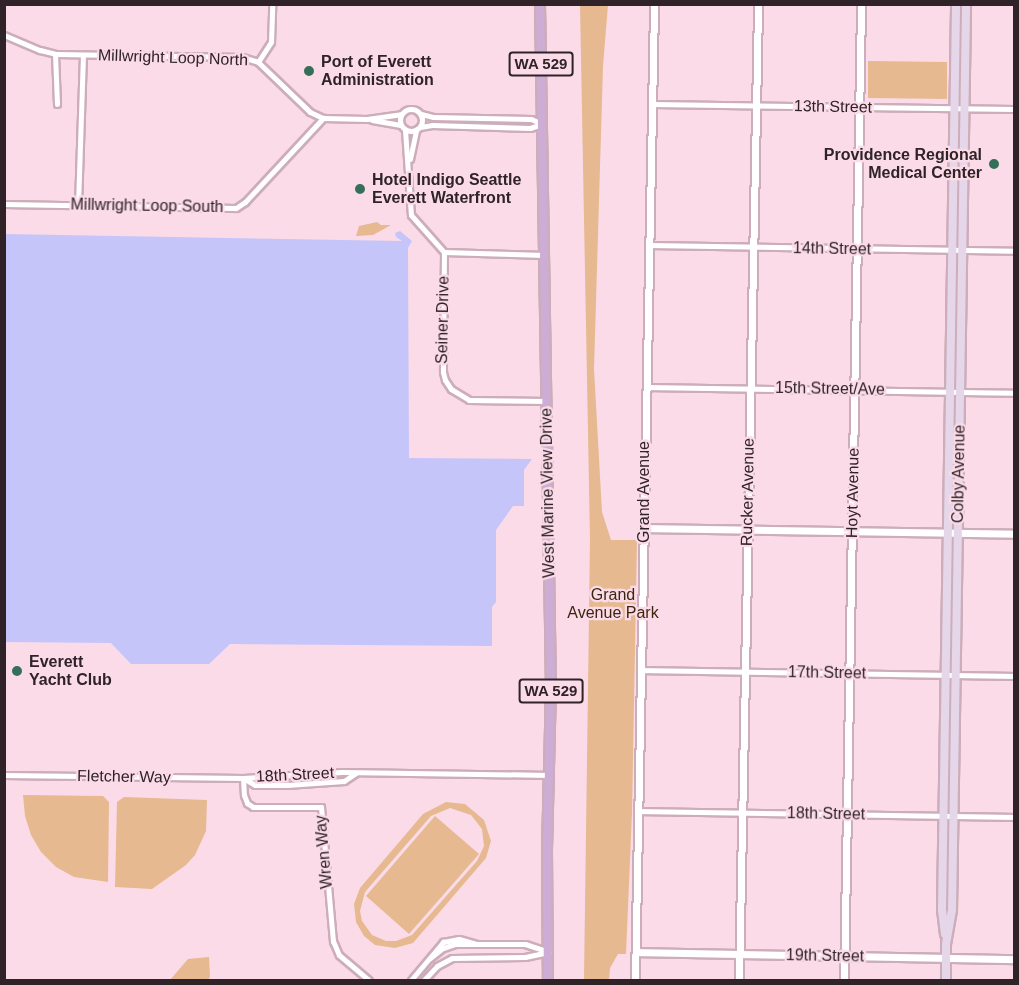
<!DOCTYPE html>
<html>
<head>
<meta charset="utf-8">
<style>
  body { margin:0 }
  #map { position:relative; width:1019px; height:985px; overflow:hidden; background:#fbdbe7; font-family:Helvetica,sans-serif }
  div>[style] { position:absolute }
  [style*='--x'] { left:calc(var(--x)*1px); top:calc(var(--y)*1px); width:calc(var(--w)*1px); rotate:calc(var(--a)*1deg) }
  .green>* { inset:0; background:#e6b991 }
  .water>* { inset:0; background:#c5c5fa }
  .roads { filter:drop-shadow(2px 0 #ccadb9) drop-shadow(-2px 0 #ccadb9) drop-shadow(0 2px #ccadb9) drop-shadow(0 -2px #ccadb9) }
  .minor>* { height:5px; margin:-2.5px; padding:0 2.5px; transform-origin:2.5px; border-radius:2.5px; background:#fff }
  .minor>.ring { margin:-2.5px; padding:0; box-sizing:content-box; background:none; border:5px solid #fff; border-radius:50% }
  .tertiary>* { height:7px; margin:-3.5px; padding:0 3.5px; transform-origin:3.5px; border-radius:3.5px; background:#fff }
  .secondary>* { height:8px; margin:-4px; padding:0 4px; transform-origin:4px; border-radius:4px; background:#e6d6ea }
  .primary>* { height:8px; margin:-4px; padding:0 4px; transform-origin:4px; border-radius:4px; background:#cdadd5 }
  .dots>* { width:16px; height:16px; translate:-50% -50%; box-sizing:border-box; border:3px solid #fbdbe7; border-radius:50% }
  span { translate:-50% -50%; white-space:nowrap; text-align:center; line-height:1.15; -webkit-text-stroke:4.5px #fbdbe7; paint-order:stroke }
  .shield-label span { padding:2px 4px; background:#fbdbe7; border:2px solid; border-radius:4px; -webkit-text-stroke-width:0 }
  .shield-label { font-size:15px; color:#2f2328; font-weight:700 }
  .street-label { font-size:16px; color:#2f2328 }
  .poi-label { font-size:16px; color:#2f2328; font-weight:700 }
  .left { translate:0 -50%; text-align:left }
  .right { translate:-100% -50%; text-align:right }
  .park-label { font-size:16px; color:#3d2610 }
  .frame { position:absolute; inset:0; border:6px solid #2f2328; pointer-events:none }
</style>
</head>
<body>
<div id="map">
  <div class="green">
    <div style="clip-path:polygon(580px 5px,608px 5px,603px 66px,594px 369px,602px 512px,611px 540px,637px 540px,632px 813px,626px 954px,618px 954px,610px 968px,609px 980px,584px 980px,590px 540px)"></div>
    <div style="clip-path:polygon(868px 61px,947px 62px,947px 99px,868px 98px)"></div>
    <div style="clip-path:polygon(377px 222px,381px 225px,391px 225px,373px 235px,356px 236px,359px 226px)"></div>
    <div style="clip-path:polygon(23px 795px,103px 796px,109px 802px,108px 882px,74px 877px,56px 867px,41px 852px,31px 835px,25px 816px)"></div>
    <div style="clip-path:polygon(124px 797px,207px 800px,206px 831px,195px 855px,186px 865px,152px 889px,115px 887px,117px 802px)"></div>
    <div style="clip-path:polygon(evenodd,446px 802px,465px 804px,484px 820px,491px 841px,486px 858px,413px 943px,395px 948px,375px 945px,364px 936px,356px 922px,354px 904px,360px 888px,423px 814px,446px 802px,450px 808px,471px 815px,482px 829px,484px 846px,477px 861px,412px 935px,396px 941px,386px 941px,372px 935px,362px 921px,360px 911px,365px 892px,431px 816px,450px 808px)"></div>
    <div style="clip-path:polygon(435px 816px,479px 854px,409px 934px,366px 896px)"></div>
    <div style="clip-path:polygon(209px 957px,210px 977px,208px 980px,170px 980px,188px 959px)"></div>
  </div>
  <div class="water">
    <div style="clip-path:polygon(400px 231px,412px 241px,408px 248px,409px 458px,532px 459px,524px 470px,524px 506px,513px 506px,496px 530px,496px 602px,492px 607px,492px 646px,230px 644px,209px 664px,131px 664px,111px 643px,5px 642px,5px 234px,402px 241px,396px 237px,395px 233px)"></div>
  </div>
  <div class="roads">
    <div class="minor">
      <div style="--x:4;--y:35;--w:39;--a:23"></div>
      <div style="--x:40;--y:50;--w:16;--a:14"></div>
      <div style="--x:56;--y:54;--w:186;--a:0.9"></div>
      <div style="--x:242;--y:57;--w:17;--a:17"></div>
      <div style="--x:258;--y:62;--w:72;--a:43.9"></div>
      <div style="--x:310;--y:112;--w:14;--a:25"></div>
      <div style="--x:323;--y:118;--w:44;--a:1.3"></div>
      <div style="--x:367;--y:119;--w:34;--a:-8"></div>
      <div style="--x:55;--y:54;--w:50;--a:87.7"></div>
      <div style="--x:258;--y:62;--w:24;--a:-57"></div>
      <div style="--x:271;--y:42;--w:38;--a:-88"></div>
      <div style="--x:652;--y:104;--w:362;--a:0.8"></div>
      <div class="ring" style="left:400px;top:109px;width:17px;height:17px"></div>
      <div style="--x:421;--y:114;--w:12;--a:14"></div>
      <div style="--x:433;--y:117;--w:98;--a:1.2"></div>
      <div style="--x:531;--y:119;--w:12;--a:24"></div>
      <div style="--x:372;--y:120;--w:29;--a:10"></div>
      <div style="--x:420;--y:127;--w:12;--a:-9"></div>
      <div style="--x:432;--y:125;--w:98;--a:1.8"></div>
      <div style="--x:530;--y:128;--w:13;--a:-18"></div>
      <div style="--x:405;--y:130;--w:85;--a:86"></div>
      <div style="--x:411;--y:215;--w:50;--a:48.3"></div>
      <div style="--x:444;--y:252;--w:120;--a:90.5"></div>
      <div style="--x:443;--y:372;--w:8;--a:76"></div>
      <div style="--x:445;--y:380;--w:11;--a:56"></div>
      <div style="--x:451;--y:389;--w:21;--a:31"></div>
      <div style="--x:469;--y:400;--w:78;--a:0.7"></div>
      <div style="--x:410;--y:159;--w:30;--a:-78"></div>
      <div style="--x:4;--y:204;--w:232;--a:1"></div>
      <div style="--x:236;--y:208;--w:11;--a:-34"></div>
      <div style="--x:245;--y:202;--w:115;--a:-47.1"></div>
      <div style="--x:78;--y:205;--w:150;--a:-88.1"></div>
      <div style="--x:649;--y:245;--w:365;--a:0.9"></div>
      <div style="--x:444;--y:252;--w:101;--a:1.7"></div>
      <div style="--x:646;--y:387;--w:368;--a:0.9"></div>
      <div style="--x:640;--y:670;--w:374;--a:0.9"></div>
      <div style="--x:4;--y:775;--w:239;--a:0.7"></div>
      <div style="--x:243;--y:778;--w:99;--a:-3.5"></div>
      <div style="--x:342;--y:772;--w:207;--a:0.8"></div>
      <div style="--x:243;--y:778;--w:17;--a:87"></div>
      <div style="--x:244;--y:795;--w:9;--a:69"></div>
      <div style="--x:247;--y:803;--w:7;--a:34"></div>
      <div style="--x:253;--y:807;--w:68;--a:0"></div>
      <div style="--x:321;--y:807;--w:135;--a:84.9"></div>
      <div style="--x:333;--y:941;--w:15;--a:67"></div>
      <div style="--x:339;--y:955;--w:39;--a:40"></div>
      <div style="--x:243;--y:778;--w:14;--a:30"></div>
      <div style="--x:255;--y:785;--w:32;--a:0"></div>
      <div style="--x:287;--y:785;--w:57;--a:-4"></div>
      <div style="--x:344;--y:781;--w:14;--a:-34"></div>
      <div style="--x:638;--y:811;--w:376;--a:0.9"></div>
      <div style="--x:430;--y:958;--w:16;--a:-38"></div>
      <div style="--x:443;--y:948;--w:13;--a:-18"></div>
      <div style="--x:455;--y:944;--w:70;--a:0"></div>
      <div style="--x:525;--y:944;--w:22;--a:18"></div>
      <div style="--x:411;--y:980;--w:50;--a:-49.9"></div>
      <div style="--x:443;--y:942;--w:16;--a:-11"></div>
      <div style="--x:459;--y:939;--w:18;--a:16"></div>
      <div style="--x:424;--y:980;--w:19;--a:-47"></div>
      <div style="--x:437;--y:966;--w:17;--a:-28"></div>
      <div style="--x:452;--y:958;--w:73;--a:-0.8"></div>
      <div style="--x:525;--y:957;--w:24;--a:-12"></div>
    </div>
    <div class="tertiary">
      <div style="--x:644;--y:528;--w:370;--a:0.9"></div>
      <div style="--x:636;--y:952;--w:378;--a:1.1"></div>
      <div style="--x:635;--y:980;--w:976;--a:-88.88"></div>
      <div style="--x:739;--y:980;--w:976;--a:-88.88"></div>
      <div style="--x:844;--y:980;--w:976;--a:-89"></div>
    </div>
    <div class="secondary">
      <div style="--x:945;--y:934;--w:24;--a:-97"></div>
      <div style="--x:942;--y:910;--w:906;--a:-89.11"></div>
      <div style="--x:946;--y:980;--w:36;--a:-90"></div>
      <div style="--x:946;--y:944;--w:35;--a:-80"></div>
      <div style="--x:952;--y:910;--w:906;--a:-89.11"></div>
    </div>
    <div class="primary">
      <div style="--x:540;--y:4;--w:682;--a:89.08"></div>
      <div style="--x:551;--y:686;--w:165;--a:91.4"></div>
      <div style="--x:547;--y:851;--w:129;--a:89.6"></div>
    </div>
  </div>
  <div class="dots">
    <div style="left:309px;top:71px;background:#356f59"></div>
    <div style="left:994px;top:164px;background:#356f59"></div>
    <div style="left:360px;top:189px;background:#356f59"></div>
    <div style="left:17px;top:671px;background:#356f59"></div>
  </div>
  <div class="shield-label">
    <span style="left:541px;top:64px">WA 529</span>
    <span style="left:551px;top:691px">WA 529</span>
  </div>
  <div class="street-label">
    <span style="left:173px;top:58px;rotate:2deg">Millwright Loop North</span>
    <span style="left:833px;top:107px;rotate:1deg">13th Street</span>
    <span style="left:147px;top:206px;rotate:1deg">Millwright Loop South</span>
    <span style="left:832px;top:249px;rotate:1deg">14th Street</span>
    <span style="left:443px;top:320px;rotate:-89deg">Seiner Drive</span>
    <span style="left:830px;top:389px;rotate:1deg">15th Street/Ave</span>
    <span style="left:959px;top:474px;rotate:-89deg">Colby Avenue</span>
    <span style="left:644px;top:492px;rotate:-90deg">Grand Avenue</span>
    <span style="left:748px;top:492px;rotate:-89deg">Rucker Avenue</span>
    <span style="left:548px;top:493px;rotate:-91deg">West Marine View Drive</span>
    <span style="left:853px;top:493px;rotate:-89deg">Hoyt Avenue</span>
    <span style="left:827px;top:673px;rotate:1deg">17th Street</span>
    <span style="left:295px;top:775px;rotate:-3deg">18th Street</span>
    <span style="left:124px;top:777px;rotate:1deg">Fletcher Way</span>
    <span style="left:826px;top:814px;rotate:1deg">18th Street</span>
    <span style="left:324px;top:852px;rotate:-95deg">Wren Way</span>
    <span style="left:825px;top:956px;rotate:1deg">19th Street</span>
  </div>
  <div class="poi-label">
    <span class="left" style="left:321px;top:71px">Port of Everett<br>Administration</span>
    <span class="right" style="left:982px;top:164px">Providence Regional<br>Medical Center</span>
    <span class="left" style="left:372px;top:189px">Hotel Indigo Seattle<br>Everett Waterfront</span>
    <span class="left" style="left:29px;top:671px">Everett<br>Yacht Club</span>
  </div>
  <div class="park-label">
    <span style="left:613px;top:604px">Grand<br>Avenue Park</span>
  </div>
  <div class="frame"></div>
</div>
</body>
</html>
